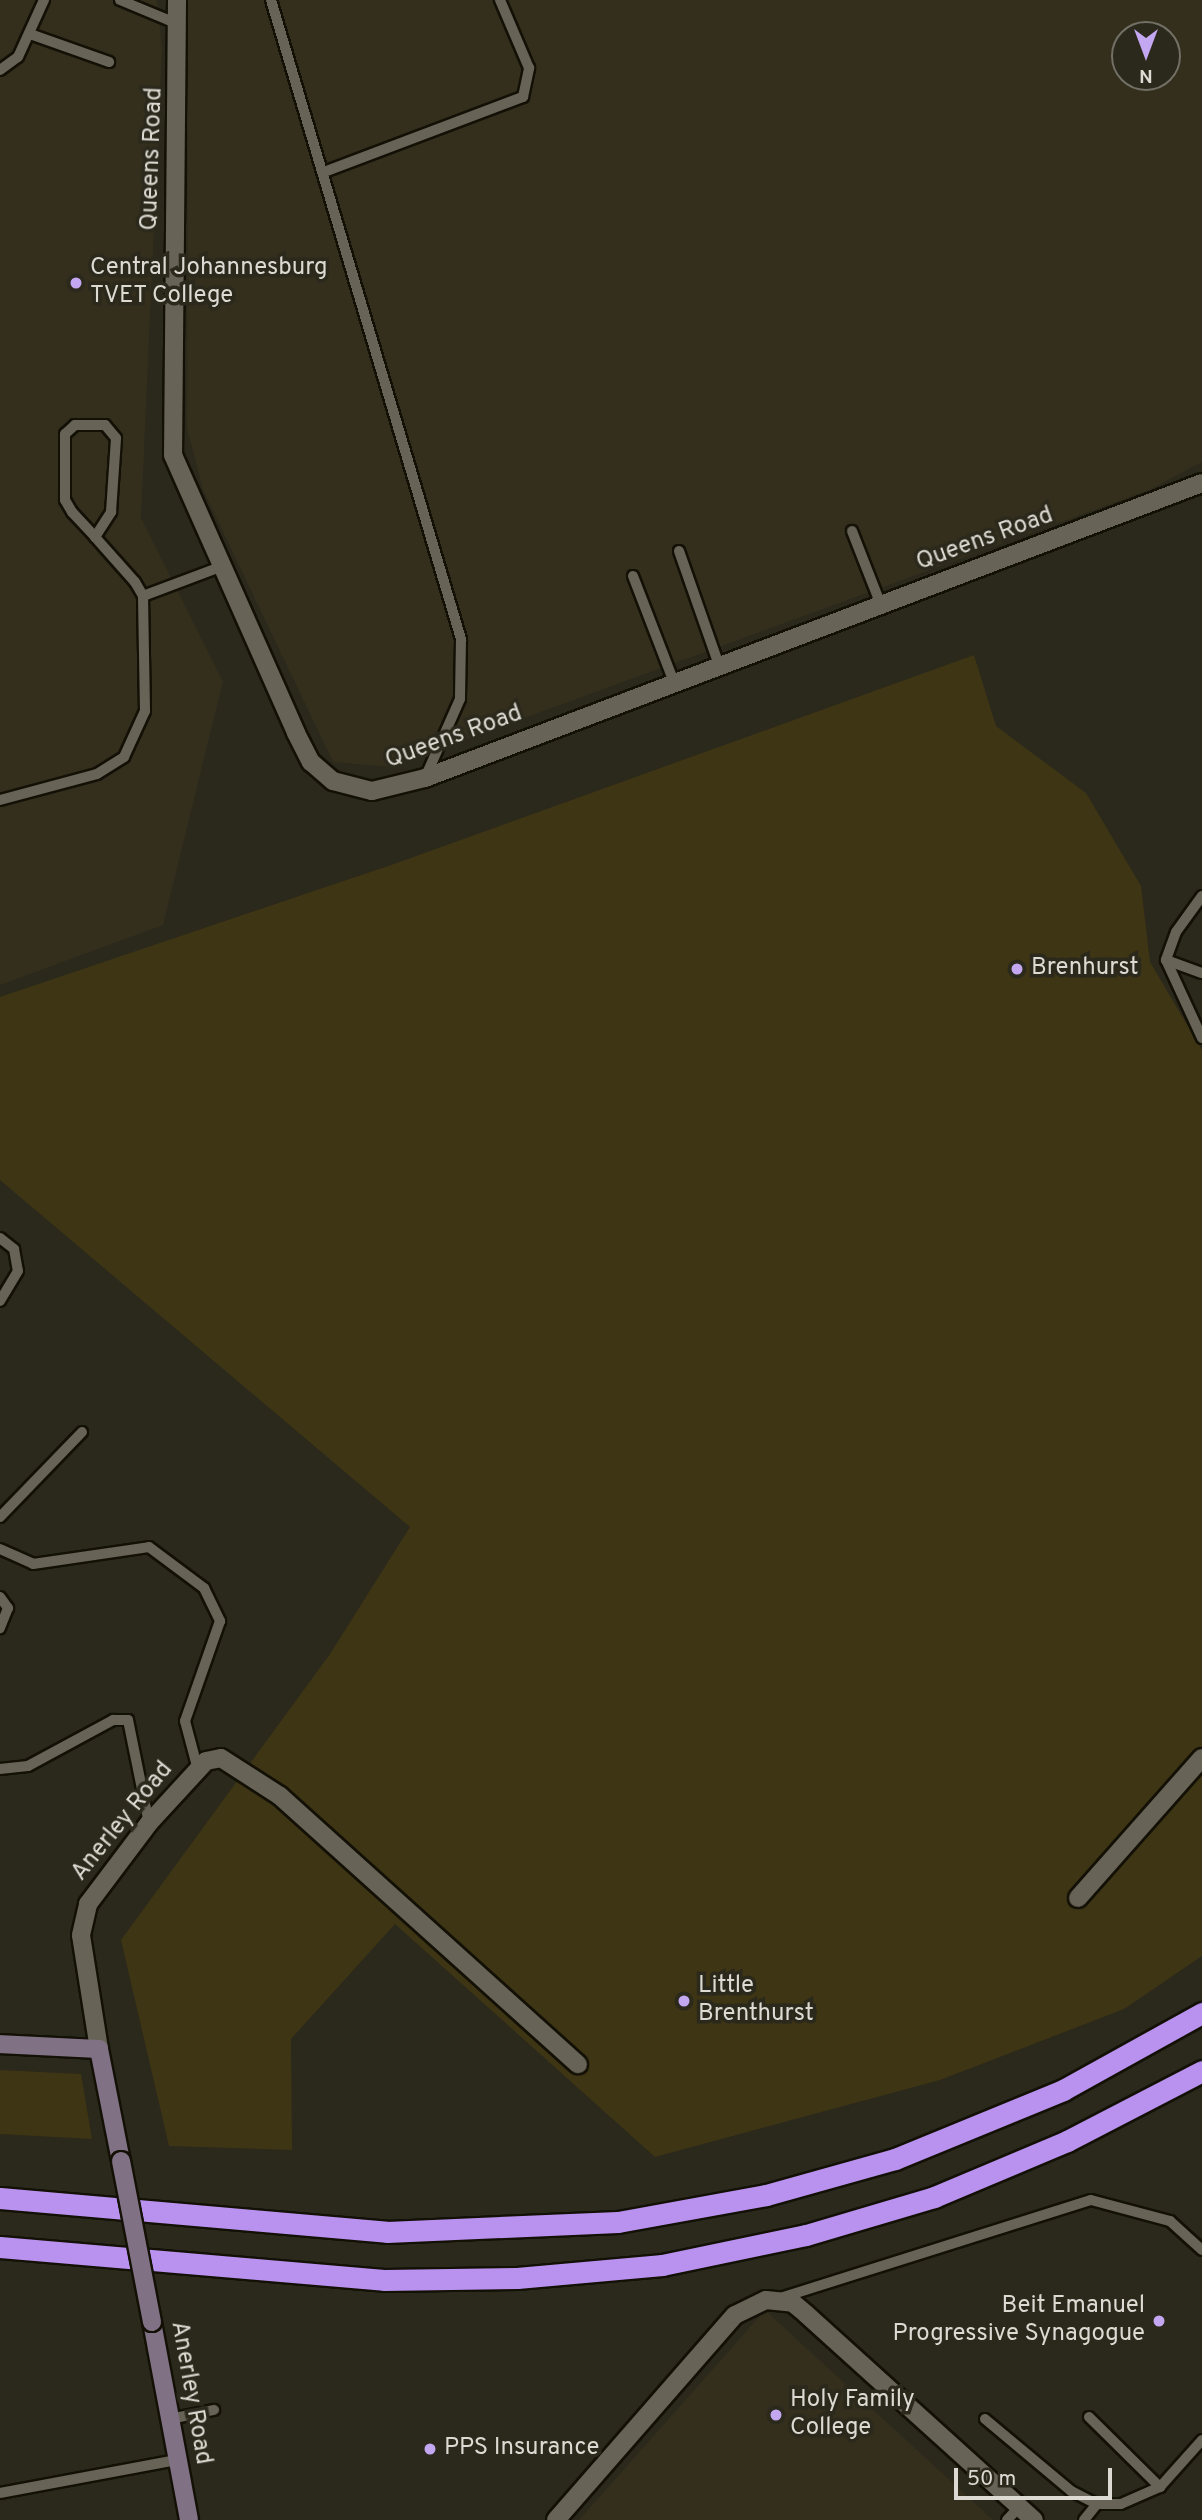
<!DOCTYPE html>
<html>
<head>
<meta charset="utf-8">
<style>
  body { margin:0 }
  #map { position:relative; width:1202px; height:2520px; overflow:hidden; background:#2b281c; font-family:Overpass,sans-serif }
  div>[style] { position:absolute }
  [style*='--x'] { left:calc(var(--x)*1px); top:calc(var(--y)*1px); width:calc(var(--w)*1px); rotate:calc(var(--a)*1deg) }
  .built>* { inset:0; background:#342f1d }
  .green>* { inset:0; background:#3e3514 }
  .roads { filter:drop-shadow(2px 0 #131006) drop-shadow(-2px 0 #131006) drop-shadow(0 2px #131006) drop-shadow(0 -2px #131006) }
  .lane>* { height:10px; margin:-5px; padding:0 5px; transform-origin:5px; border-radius:5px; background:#676356 }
  .street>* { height:18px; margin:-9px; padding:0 9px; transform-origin:9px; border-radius:9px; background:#676356 }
  .secondary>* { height:18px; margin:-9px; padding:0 9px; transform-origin:9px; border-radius:9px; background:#807184 }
  .highway>* { height:21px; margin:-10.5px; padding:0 10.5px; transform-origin:10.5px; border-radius:10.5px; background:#b992ef }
  .bridges { filter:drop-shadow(2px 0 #131006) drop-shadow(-2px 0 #131006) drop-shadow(0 2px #131006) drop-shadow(0 -2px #131006) }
  .secondary-bridge>* { height:18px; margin:-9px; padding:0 9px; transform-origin:9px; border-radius:9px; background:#807184 }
  .dots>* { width:19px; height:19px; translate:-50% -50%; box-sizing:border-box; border:4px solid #2b281c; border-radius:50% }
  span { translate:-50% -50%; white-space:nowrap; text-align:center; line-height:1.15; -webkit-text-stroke:7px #2b281c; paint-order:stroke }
  .street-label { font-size:24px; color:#dcdad2 }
  .poi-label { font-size:24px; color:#dcdad2 }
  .left { translate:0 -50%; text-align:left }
  .right { translate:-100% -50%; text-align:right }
  .north { position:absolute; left:1111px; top:21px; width:70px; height:70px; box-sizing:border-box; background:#2b281c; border:2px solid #726f65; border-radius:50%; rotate:180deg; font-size:19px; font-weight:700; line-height:28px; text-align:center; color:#dcdad2 }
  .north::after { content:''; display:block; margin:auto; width:24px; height:32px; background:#c4a7f1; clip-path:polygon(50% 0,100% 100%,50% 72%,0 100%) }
  .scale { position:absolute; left:954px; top:2468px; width:158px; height:32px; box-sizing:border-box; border:4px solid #dcdad2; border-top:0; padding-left:9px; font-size:21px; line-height:24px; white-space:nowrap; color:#dcdad2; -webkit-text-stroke:5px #2b281c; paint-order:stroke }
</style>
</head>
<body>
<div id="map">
  <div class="built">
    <div style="clip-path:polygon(0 0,157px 0,162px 48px,141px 518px,223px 682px,163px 925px,0 985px)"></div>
    <div style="clip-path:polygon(evenodd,188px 0,1202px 0,1202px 462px,1149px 490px,390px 767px,333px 762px,203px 490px,187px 428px,188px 0,1125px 35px,1167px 35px,1167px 77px,1125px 77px,1125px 35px)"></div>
    <div style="clip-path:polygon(765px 2310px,993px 2520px,579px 2520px)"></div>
  </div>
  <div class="green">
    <div style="clip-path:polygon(974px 655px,996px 726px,1086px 793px,1141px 886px,1150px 962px,1202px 1050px,1202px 1956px,1124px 2009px,940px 2080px,655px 2157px,395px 1924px,291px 2039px,292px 2150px,169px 2146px,121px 1940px,330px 1654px,410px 1527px,0 1180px,0 997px,394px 864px)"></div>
    <div style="clip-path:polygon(0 2070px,81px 2074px,92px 2139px,0 2134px)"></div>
  </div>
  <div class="roads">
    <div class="lane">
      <div style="--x:120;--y:0;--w:63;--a:22.5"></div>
      <div style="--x:271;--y:0;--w:667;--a:73.44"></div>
      <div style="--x:461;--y:639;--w:60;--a:91"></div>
      <div style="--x:460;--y:699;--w:86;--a:113.9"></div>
      <div style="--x:30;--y:34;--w:84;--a:19.5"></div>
      <div style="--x:0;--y:70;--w:22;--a:-36"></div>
      <div style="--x:18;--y:57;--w:63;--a:-65.5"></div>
      <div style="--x:324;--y:172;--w:213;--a:-20.7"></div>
      <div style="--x:523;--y:97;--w:30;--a:-78"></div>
      <div style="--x:529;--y:68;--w:74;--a:-113.1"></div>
      <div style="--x:852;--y:531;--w:79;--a:68.6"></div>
      <div style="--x:95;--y:537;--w:30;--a:-57"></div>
      <div style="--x:111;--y:512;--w:74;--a:-86.1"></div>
      <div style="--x:116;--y:438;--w:17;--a:-130"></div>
      <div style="--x:105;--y:425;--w:30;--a:180"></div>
      <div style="--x:75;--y:425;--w:13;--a:138"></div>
      <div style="--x:65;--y:434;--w:66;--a:90"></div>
      <div style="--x:65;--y:500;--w:14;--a:60"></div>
      <div style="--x:72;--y:512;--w:34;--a:47"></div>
      <div style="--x:95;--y:537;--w:60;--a:48.4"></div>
      <div style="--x:135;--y:582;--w:16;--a:60"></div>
      <div style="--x:143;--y:596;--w:82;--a:-20.6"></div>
      <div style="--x:679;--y:551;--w:121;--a:70.7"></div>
      <div style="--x:633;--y:576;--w:114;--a:68.9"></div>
      <div style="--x:0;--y:800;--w:100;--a:-15"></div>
      <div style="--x:97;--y:774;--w:32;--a:-32"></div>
      <div style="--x:124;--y:757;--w:51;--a:-65.5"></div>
      <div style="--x:145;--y:711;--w:115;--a:-91"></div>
      <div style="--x:1202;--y:896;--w:44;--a:125.8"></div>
      <div style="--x:1176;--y:932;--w:30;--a:110"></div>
      <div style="--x:1166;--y:960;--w:86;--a:65.2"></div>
      <div style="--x:1166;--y:960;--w:38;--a:20"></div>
      <div style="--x:0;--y:1238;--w:18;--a:38"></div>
      <div style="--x:14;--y:1249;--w:22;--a:80"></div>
      <div style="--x:18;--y:1271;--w:35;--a:121"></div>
      <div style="--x:0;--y:1517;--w:118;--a:-46"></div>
      <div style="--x:0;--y:1549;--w:36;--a:24"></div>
      <div style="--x:33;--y:1564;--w:117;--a:-8.3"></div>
      <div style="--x:149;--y:1547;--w:69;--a:36.7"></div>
      <div style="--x:204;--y:1588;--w:37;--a:64"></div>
      <div style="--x:220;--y:1621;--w:106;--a:109.3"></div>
      <div style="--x:185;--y:1721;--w:51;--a:75.1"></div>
      <div style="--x:0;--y:1597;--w:14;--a:54"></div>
      <div style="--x:8;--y:1608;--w:22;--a:112"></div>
      <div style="--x:0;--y:1769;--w:28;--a:-6"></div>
      <div style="--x:28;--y:1766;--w:97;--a:-28.4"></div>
      <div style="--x:113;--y:1720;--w:15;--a:0"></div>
      <div style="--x:128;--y:1720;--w:105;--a:78.5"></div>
      <div style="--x:777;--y:2299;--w:329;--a:-17.5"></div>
      <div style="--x:1091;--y:2200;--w:82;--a:14.9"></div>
      <div style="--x:1170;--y:2221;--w:43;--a:42.2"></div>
      <div style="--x:1089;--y:2417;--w:100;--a:44.6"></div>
      <div style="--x:170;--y:2419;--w:45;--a:-11.6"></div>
      <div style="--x:985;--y:2419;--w:112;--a:39.9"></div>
      <div style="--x:1071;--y:2491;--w:29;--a:27"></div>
      <div style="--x:1097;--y:2504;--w:24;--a:0"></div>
      <div style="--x:1121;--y:2504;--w:43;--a:-23.6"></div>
      <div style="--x:1160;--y:2487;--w:63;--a:-48.2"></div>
      <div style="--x:0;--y:2493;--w:180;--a:-10.6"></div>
      <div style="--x:1007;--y:2520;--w:18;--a:-47"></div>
      <div style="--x:1084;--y:2520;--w:21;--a:-51"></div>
    </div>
    <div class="street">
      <div style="--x:177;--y:0;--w:455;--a:90.5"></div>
      <div style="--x:173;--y:455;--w:304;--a:66.1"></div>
      <div style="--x:296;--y:733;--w:33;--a:63"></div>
      <div style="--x:311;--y:762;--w:29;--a:41"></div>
      <div style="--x:333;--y:781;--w:40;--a:14.4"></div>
      <div style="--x:372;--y:791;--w:55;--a:-13.8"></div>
      <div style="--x:425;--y:778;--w:831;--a:-20.79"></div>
      <div style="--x:1078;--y:1898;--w:187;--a:-48.5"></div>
      <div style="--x:99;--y:2049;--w:115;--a:-99"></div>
      <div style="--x:81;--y:1935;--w:32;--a:-77"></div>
      <div style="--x:88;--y:1904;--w:101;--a:-53"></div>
      <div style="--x:149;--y:1823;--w:84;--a:-47.4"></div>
      <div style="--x:206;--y:1761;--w:15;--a:-11"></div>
      <div style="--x:221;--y:1758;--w:70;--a:32.8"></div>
      <div style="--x:280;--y:1796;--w:401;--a:42"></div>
      <div style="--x:556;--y:2520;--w:272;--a:-48.9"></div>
      <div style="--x:735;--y:2315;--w:34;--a:-26"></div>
      <div style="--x:766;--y:2300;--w:27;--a:6"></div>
      <div style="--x:793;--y:2303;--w:17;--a:40"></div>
      <div style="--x:806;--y:2314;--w:307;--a:42.1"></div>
    </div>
    <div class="secondary">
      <div style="--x:0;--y:2044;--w:99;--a:2.9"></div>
      <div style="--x:99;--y:2049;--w:114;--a:78.9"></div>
      <div style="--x:152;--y:2322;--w:201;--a:79.4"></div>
    </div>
    <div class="highway">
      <div style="--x:0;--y:2198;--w:388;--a:5"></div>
      <div style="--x:387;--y:2232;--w:231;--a:-2.5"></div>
      <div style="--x:618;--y:2222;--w:150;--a:-10.3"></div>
      <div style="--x:766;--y:2195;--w:134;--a:-15.6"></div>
      <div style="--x:895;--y:2159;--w:182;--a:-22.3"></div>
      <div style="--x:1063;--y:2090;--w:159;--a:-29"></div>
      <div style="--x:0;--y:2247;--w:385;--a:4.9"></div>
      <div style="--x:384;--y:2280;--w:133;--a:-0.9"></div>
      <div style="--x:517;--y:2278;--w:146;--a:-5.1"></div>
      <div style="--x:662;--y:2265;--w:147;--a:-11.8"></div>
      <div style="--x:806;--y:2235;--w:134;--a:-16.5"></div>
      <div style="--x:934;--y:2197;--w:144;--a:-22.8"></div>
      <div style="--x:1067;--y:2141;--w:152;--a:-27.4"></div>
    </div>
  </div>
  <div class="bridges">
    <div class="secondary-bridge">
      <div style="--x:121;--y:2161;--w:164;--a:79.1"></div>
    </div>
  </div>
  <div class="dots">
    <div style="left:76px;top:283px;background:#c4a7f1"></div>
    <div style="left:1017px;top:969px;background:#c4a7f1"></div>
    <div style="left:684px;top:2001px;background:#c4a7f1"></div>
    <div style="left:1159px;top:2321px;background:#c4a7f1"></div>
    <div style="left:776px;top:2415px;background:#c4a7f1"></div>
    <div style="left:430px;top:2449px;background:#c4a7f1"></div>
  </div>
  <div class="street-label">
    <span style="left:153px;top:159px;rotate:-88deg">Queens Road</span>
    <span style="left:985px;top:540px;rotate:-20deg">Queens Road</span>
    <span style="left:454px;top:738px;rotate:-20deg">Queens Road</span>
    <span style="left:123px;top:1822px;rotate:-51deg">Anerley Road</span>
    <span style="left:190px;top:2393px;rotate:80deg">Anerley Road</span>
  </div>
  <div class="poi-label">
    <span class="left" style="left:90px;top:283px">Central Johannesburg<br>TVET College</span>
    <span class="left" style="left:1031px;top:969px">Brenhurst</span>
    <span class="left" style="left:698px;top:2001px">Little<br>Brenthurst</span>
    <span class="right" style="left:1145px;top:2321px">Beit Emanuel<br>Progressive Synagogue</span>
    <span class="left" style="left:790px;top:2415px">Holy Family<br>College</span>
    <span class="left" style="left:444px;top:2449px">PPS Insurance</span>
  </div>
  <div class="north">N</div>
  <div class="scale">50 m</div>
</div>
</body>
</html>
